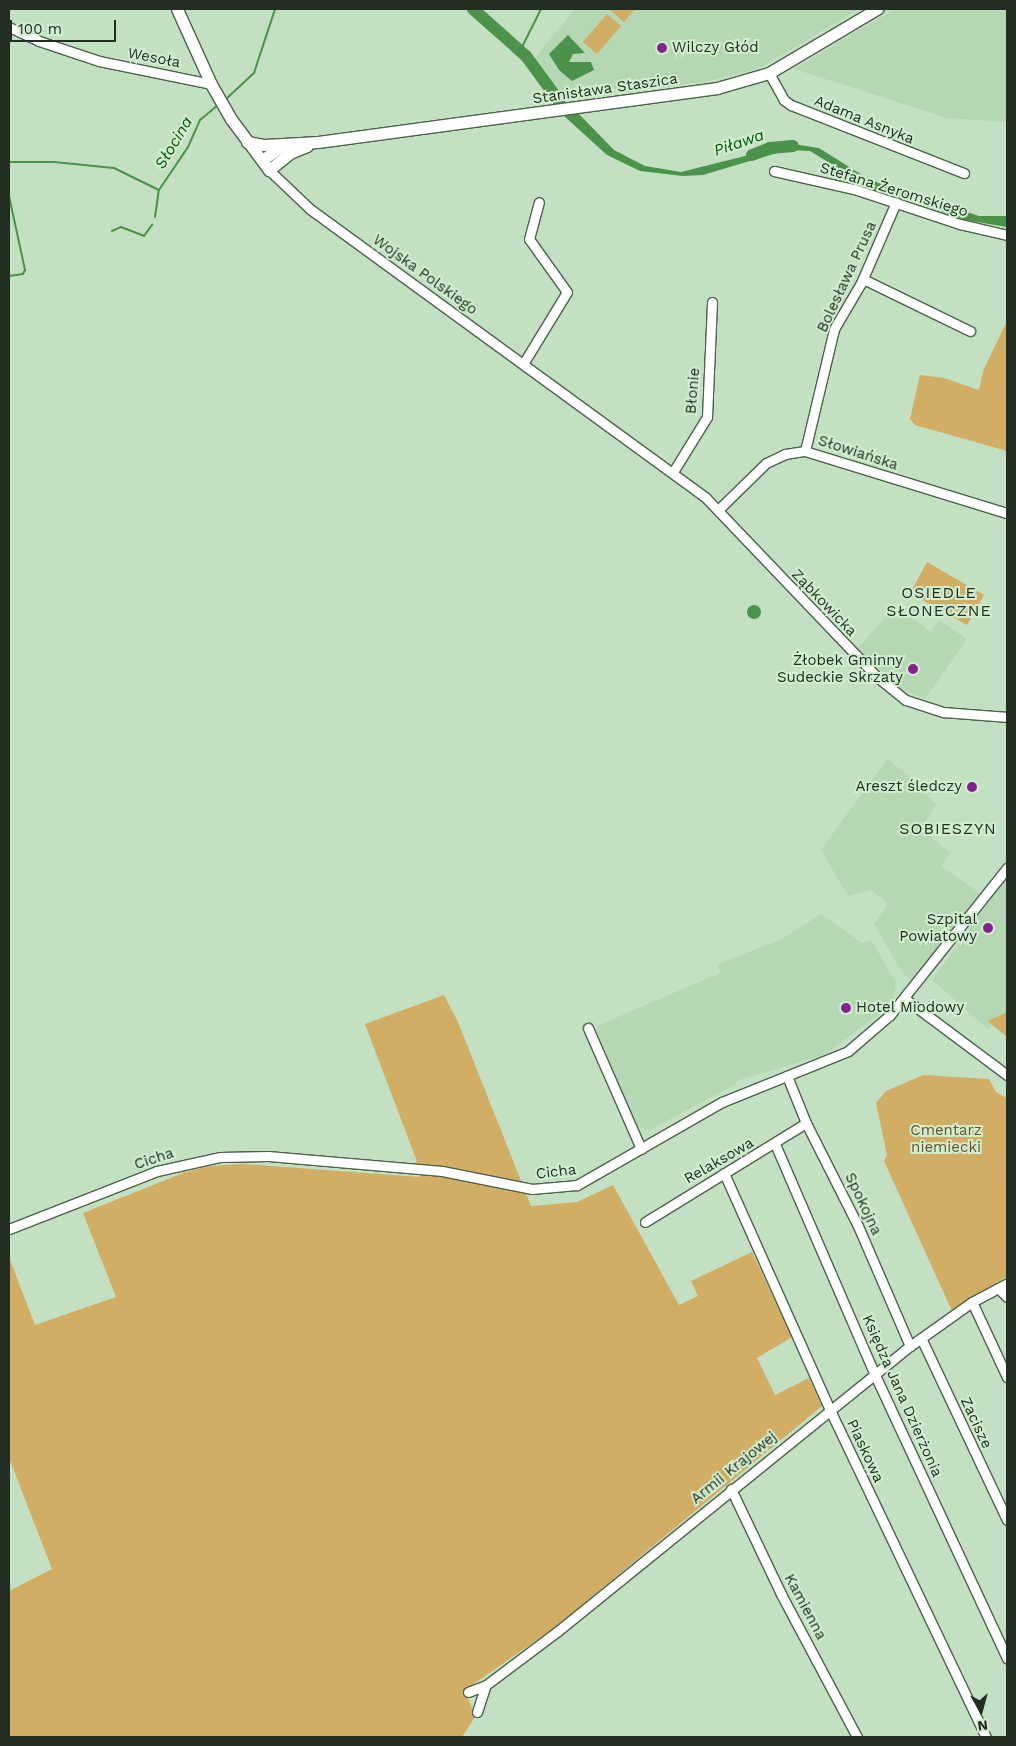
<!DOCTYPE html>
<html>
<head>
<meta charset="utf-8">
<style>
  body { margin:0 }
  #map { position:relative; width:1016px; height:1746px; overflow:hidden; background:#c4e0c2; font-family:"Work Sans",sans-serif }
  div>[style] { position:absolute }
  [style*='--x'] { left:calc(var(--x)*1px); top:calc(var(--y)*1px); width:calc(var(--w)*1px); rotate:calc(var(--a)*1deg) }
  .built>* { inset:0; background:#b6d7b3 }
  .green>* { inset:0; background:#d2ad64 }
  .water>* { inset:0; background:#4b934a }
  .round { border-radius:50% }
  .stream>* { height:2px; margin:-1px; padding:0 1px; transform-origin:1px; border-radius:1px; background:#4b934a }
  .river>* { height:12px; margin:-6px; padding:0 6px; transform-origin:6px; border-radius:6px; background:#4b934a }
  .roads { filter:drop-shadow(1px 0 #4b6349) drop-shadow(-1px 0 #4b6349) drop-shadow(0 1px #4b6349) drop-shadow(0 -1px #4b6349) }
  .minor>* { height:9px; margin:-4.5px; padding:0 4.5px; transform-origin:4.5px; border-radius:4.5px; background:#fff }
  .major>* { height:11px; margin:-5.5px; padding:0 5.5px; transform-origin:5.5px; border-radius:5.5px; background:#fff }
  .dots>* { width:14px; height:14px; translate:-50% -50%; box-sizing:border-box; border:2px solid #d1eecf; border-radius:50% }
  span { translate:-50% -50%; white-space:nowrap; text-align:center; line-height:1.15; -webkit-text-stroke:4px #d1eecf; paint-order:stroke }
  .poi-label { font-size:15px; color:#232e22 }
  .left { translate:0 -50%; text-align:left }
  .right { translate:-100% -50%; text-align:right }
  .street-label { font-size:15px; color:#232e22 }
  .park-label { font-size:15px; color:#68532b }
  .water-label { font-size:16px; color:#05560a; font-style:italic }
  .neighbourhood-label { font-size:16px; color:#232e22; letter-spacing:1px }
  .frame { position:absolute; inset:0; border:10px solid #232e22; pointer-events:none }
  .north { position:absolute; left:956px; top:1686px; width:50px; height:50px; -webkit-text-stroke:4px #d1eecf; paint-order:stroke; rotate:173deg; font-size:14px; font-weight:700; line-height:20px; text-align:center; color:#232e22 }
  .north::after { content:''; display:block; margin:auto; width:18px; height:22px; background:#232e22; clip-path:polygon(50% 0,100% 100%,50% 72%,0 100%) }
  .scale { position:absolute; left:10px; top:20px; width:106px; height:22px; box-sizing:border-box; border:2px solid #232e22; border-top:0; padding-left:6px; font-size:15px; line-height:18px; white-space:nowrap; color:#232e22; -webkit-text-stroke:4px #d1eecf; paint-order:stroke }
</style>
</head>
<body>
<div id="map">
  <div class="built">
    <div style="clip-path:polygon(575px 9px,859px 9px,760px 68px,705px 82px,566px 98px,534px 59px)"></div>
    <div style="clip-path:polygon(895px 9px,1007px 9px,1007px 122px,947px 118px,794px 69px)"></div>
    <div style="clip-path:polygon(895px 606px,930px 631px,940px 621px,967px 639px,925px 699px,902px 689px,857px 649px)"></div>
    <div style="clip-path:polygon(887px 759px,913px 779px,936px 805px,921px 828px,950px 853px,941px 866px,980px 893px,912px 980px,903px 974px,874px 924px,888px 904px,872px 890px,848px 896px,821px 850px)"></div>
    <div style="clip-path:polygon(1007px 877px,1007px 1019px,988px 1029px,932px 980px)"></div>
    <div style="clip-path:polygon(821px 914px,862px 943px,871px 940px,896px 982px,893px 1003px,826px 1054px,736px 1081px,736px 1084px,650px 1130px,635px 1127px,597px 1031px,599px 1025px,720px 973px,718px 964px,782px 939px)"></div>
  </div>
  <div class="green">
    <div style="clip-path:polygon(609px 9px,635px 9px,624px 22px)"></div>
    <div style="clip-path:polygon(607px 14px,621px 26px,597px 54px,583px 42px)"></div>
    <div style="clip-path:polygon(1007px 321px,1007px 451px,915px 425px,910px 419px,920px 375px,944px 378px,979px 390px,983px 371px)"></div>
    <div style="clip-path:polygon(927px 562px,984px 595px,967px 625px,910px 593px)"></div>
    <div style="clip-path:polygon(444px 995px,458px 1022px,531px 1206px,577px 1202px,613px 1185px,679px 1305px,698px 1296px,691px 1281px,752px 1252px,792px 1337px,757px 1358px,775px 1395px,809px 1378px,822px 1406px,554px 1628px,465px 1690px,475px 1717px,462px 1737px,9px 1737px,9px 1591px,52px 1569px,9px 1458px,9px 1257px,35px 1325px,116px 1297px,83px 1213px,183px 1173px,209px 1166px,244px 1164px,420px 1177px,416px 1159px,365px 1024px)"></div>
    <div style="clip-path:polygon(1007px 1012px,1007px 1037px,988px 1021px)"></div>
    <div style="clip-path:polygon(923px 1075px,989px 1079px,996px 1092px,1007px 1098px,1007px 1276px,952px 1311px,884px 1161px,887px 1155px,876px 1103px,886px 1091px)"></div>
  </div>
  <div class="water">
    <div style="clip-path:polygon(568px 35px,585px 53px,573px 54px,569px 62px,591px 62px,594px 70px,572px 81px,559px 70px,549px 54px)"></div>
    <div style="clip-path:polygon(578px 113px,614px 150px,645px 166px,681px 172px,793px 144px,819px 148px,870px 180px,979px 216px,1007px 216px,1007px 227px,965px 220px,898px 195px,874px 190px,810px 151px,787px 150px,703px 175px,683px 176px,640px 171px,607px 155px,564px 116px)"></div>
    <div class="round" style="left:747px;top:605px;width:14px;height:14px"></div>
  </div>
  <div class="stream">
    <div style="--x:520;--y:51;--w:47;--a:-63.4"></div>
    <div style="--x:225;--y:100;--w:40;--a:-43"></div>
    <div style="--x:254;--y:73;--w:67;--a:-71.8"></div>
    <div style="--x:9;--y:162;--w:45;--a:0"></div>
    <div style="--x:54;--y:162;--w:60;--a:5.7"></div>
    <div style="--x:114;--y:168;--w:50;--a:26.1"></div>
    <div style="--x:159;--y:190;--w:52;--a:-56"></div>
    <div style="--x:188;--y:147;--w:30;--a:-66"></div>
    <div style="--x:200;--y:120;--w:25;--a:-40"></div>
    <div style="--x:9;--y:196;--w:76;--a:77.8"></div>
    <div style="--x:25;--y:270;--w:4;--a:117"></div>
    <div style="--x:23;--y:274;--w:14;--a:172"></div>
    <div style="--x:155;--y:217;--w:27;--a:-82"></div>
    <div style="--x:112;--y:231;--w:10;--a:-24"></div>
    <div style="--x:121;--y:227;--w:25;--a:21"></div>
    <div style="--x:144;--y:236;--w:14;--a:-54"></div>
  </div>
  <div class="river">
    <div style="--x:473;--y:9;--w:71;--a:41.6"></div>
    <div style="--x:526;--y:56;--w:56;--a:53.7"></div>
    <div style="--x:752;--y:155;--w:19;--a:-21"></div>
    <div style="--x:770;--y:148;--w:23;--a:-5"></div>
  </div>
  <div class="roads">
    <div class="minor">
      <div style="--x:9;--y:27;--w:33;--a:25"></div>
      <div style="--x:39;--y:41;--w:63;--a:18.4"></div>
      <div style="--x:99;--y:61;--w:114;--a:11.6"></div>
      <div style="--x:769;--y:73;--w:31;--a:61"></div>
      <div style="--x:784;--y:100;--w:9;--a:36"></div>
      <div style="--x:791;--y:105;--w:186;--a:21.5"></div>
      <div style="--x:269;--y:170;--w:57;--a:43.6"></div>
      <div style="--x:310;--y:209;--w:490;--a:36.1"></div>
      <div style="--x:706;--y:498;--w:246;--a:46.3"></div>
      <div style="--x:876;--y:676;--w:38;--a:39"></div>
      <div style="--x:906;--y:700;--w:40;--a:18"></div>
      <div style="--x:944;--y:712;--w:63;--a:4.5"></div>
      <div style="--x:774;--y:171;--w:82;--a:12.7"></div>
      <div style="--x:854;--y:189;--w:112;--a:18.3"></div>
      <div style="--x:960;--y:224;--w:48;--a:13.2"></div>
      <div style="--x:863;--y:279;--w:119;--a:25.9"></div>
      <div style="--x:523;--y:364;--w:84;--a:-58.6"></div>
      <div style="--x:567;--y:292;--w:65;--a:-125.6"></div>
      <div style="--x:529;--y:239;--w:38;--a:-75"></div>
      <div style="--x:805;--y:451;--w:125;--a:-76.6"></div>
      <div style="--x:834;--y:329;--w:53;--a:-59.6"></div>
      <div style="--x:861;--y:283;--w:88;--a:-66.6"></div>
      <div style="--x:673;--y:472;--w:65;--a:-58.3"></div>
      <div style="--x:707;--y:417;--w:115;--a:-87.5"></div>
      <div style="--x:718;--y:510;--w:67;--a:-44.4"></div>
      <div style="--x:766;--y:463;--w:21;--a:-25"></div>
      <div style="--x:785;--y:454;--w:20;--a:-9"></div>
      <div style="--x:805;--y:451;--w:211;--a:17.1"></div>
      <div style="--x:904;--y:998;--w:129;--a:36.8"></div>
      <div style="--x:588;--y:1028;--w:132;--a:66.3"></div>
      <div style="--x:787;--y:1076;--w:51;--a:68"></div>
      <div style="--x:806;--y:1123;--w:115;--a:63.2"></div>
      <div style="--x:858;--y:1226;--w:131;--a:66.6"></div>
      <div style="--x:775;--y:1144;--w:249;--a:66.6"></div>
      <div style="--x:874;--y:1373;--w:315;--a:65"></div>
      <div style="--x:724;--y:1173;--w:257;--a:65.9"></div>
      <div style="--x:829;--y:1408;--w:365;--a:64.5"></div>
      <div style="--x:645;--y:1222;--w:189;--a:-31.6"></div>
      <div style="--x:9;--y:1229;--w:159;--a:-21.4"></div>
      <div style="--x:157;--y:1171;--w:65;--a:-12.5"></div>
      <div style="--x:220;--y:1157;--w:48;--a:-1.2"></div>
      <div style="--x:268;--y:1156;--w:175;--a:4.9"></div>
      <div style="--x:442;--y:1171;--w:92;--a:11.3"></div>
      <div style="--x:532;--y:1189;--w:45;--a:-5.1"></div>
      <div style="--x:577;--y:1185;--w:167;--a:-29.8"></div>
      <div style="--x:722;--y:1102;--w:136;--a:-22"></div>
      <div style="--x:848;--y:1051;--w:55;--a:-40.6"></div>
      <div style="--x:890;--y:1015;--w:188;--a:-51.5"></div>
      <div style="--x:998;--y:1288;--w:13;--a:45"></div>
      <div style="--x:972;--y:1302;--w:83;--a:65"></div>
      <div style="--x:921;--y:1338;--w:201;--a:64.7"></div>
      <div style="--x:731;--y:1489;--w:116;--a:64.5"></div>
      <div style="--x:781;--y:1594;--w:162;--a:62"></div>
      <div style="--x:468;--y:1692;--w:19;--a:-21"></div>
      <div style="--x:486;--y:1685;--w:90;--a:-36.9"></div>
      <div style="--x:558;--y:1631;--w:453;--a:-39"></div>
      <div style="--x:910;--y:1346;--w:76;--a:-35.4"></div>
      <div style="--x:972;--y:1302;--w:40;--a:-28"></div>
      <div style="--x:477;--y:1712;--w:28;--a:-72"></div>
    </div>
    <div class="major">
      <div style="--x:177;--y:9;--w:82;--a:65.6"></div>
      <div style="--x:211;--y:84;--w:40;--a:60.3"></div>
      <div style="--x:231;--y:119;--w:64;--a:53.3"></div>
      <div style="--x:269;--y:170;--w:27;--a:-39"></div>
      <div style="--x:290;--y:153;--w:18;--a:-22"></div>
      <div style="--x:247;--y:142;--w:17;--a:10"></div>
      <div style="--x:264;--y:145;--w:54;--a:-3.2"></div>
      <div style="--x:318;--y:142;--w:403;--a:-7.7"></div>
      <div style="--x:717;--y:88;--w:54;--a:-16.1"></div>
      <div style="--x:769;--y:73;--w:126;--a:-30.7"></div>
      <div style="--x:262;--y:160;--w:28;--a:-35"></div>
    </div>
  </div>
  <div class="dots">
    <div style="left:662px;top:48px;background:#82228d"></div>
    <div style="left:913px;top:669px;background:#82228d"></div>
    <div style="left:972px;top:787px;background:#82228d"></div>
    <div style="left:988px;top:928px;background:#82228d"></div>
    <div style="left:846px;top:1008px;background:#82228d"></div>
  </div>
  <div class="poi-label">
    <span class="left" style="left:672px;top:48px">Wilczy Głód</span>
    <span class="right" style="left:903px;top:669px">Żłobek Gminny<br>Sudeckie Skrzaty</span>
    <span class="right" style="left:962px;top:787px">Areszt śledczy</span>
    <span class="right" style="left:977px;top:928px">Szpital<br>Powiatowy</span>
    <span class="left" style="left:856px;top:1008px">Hotel Miodowy</span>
  </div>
  <div class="street-label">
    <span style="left:154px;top:58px;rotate:11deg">Wesoła</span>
    <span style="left:605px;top:89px;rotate:-8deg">Stanisława Staszica</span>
    <span style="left:864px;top:120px;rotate:22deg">Adama Asnyka</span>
    <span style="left:894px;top:190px;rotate:17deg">Stefana Żeromskiego</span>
    <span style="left:425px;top:275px;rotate:36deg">Wojska Polskiego</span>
    <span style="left:847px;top:277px;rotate:-65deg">Bolesława Prusa</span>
    <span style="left:693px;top:391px;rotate:-85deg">Błonie</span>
    <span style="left:858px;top:453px;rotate:18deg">Słowiańska</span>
    <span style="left:824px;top:603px;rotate:46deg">Ząbkowicka</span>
    <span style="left:154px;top:1159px;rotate:-18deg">Cicha</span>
    <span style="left:719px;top:1161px;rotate:-30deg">Relaksowa</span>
    <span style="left:556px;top:1172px;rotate:-7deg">Cicha</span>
    <span style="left:863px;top:1204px;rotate:65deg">Spokojna</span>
    <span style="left:902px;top:1396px;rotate:66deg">Księdza Jana Dzierżonia</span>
    <span style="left:976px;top:1423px;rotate:65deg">Zacisze</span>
    <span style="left:865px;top:1451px;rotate:65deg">Piaskowa</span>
    <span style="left:734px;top:1468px;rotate:-39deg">Armii Krajowej</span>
    <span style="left:805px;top:1607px;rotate:62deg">Kamienna</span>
  </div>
  <div class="park-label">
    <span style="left:946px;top:1139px">Cmentarz<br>niemiecki</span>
  </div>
  <div class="water-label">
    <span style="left:174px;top:143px;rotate:-59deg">Słocina</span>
    <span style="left:739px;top:143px;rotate:-19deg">Piława</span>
  </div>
  <div class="neighbourhood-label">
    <span style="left:939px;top:602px">OSIEDLE<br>SŁONECZNE</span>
    <span style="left:948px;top:829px">SOBIESZYN</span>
  </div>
  <div class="frame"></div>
  <div class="north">N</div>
  <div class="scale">100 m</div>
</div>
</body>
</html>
